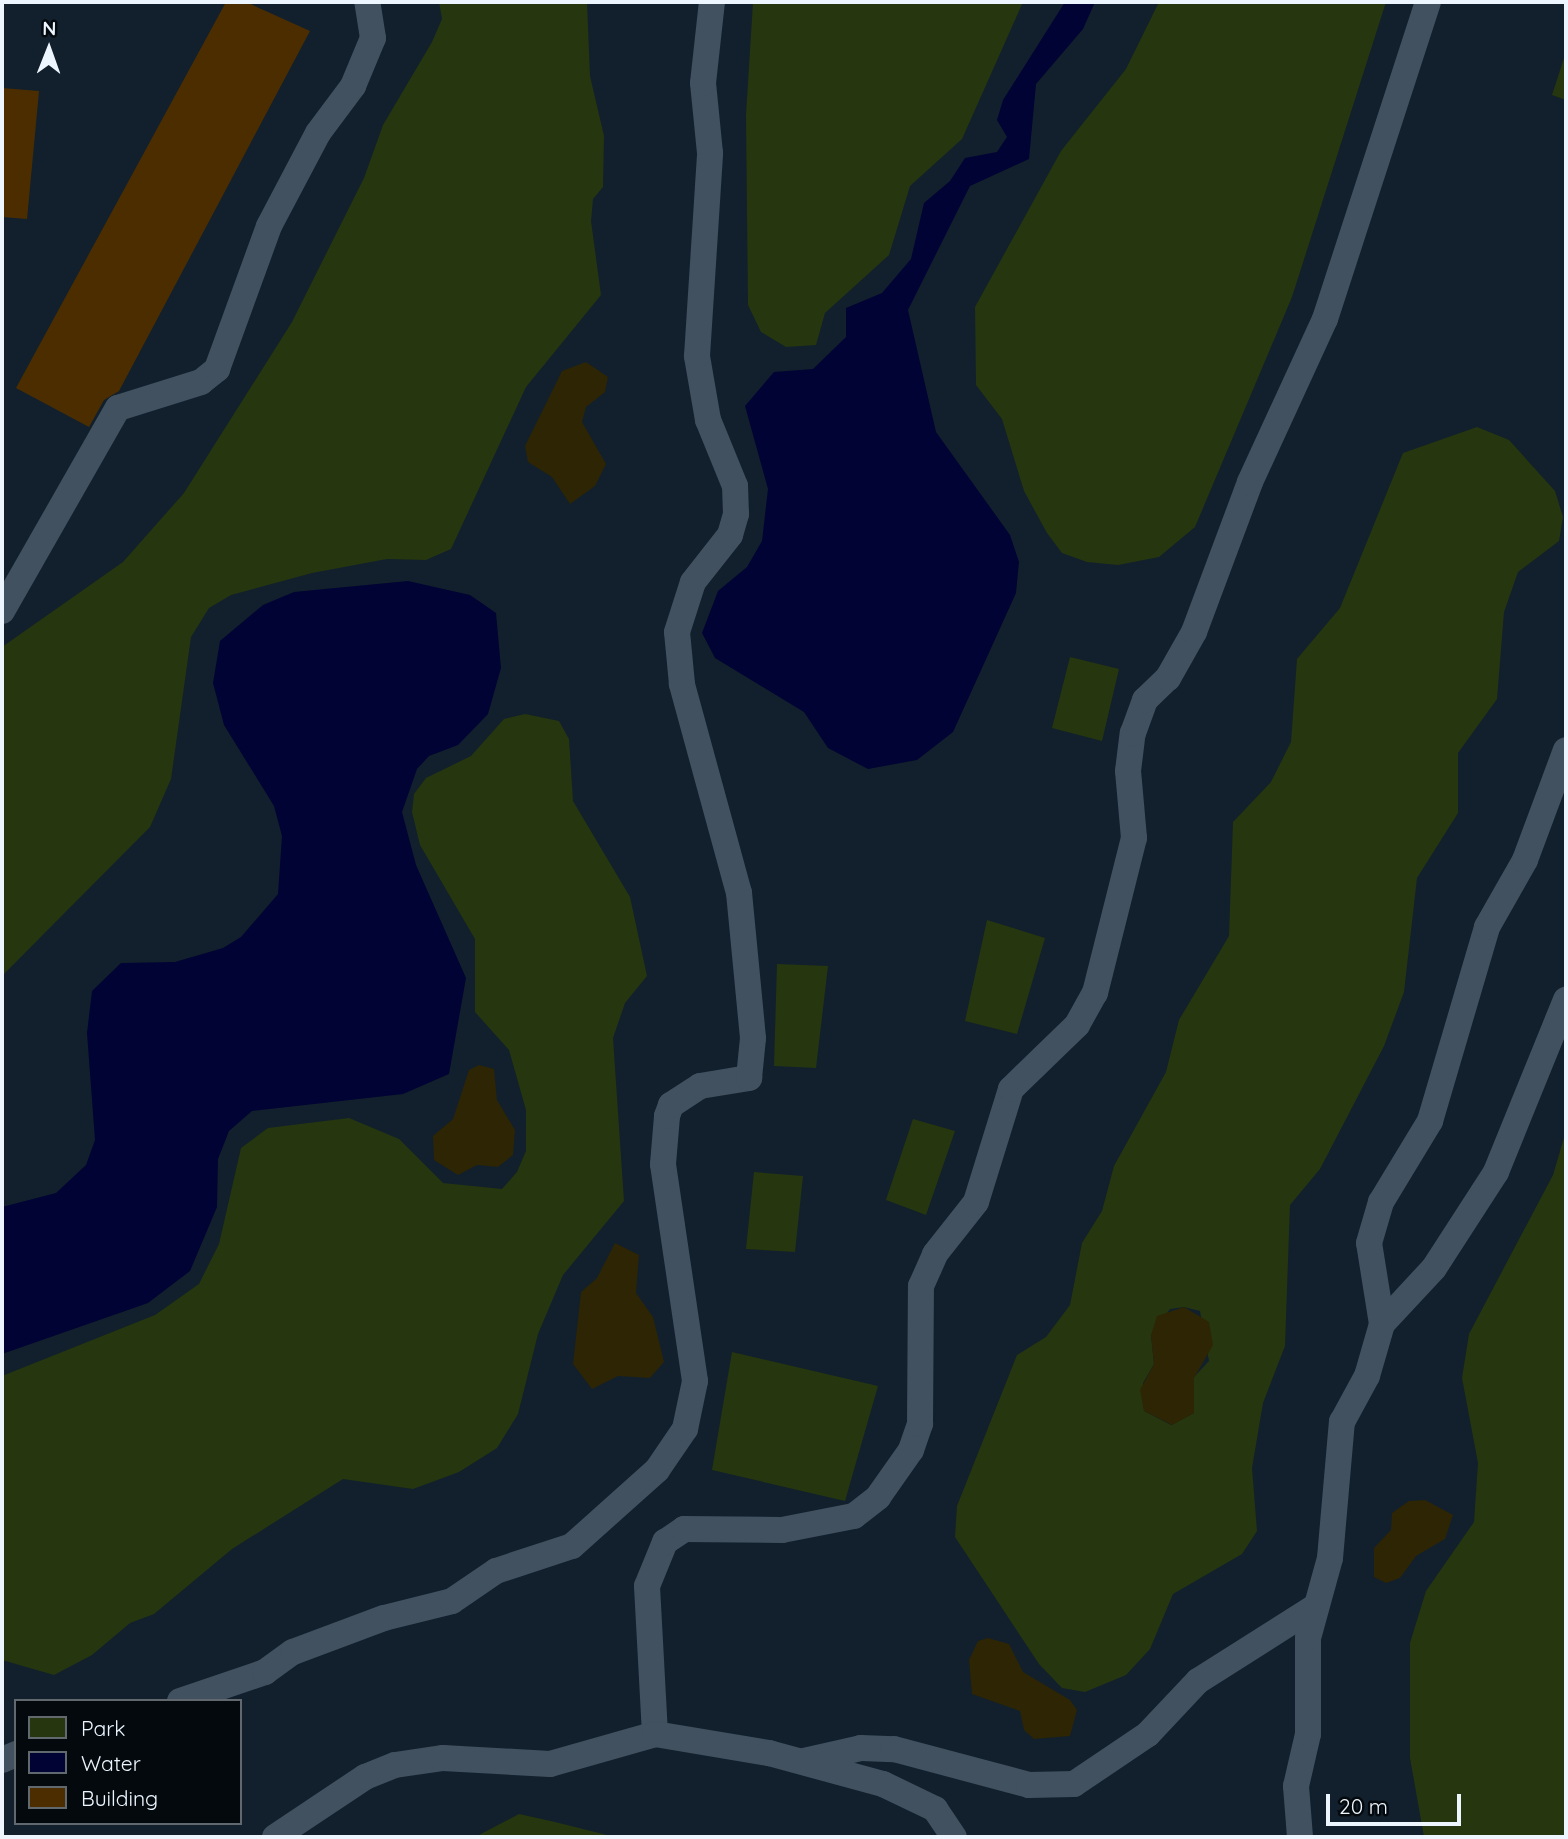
<!DOCTYPE html>
<html>
<head>
<meta charset="utf-8">
<style>
  body { margin:0 }
  #map { position:relative; width:1568px; height:1839px; overflow:hidden; background:#11202c; font-family:Quicksand,sans-serif }
  div>[style] { position:absolute }
  [style*='--x'] { left:calc(var(--x)*1px); top:calc(var(--y)*1px); width:calc(var(--w)*1px); rotate:calc(var(--a)*1deg) }
  .green>* { inset:0; background:#26360f }
  .sand>* { inset:0; background:#2d2504 }
  .water>* { inset:0; background:#000334 }
  .building>* { inset:0; background:#4c2d00 }
  .lane>* { height:26px; margin:-13px; padding:0 13px; transform-origin:13px; border-radius:13px; background:#41515f }
  span { translate:-50% -50%; white-space:nowrap; text-align:center; line-height:1.15; -webkit-text-stroke:6px #04090e; paint-order:stroke }
  .frame { position:absolute; inset:0; border:4px solid #edf6ff; pointer-events:none }
  .legend { position:absolute; left:14px; top:1699px; width:228px; height:126px; box-sizing:border-box; background:#04090e; border:2px solid #61686e; margin:0; padding:9px 12px; list-style:none; font-size:21px; color:#edf6ff }
  .legend li { display:flex; align-items:center; gap:14px; height:35px }
  .legend b { width:35px; border:2px solid #61686e }
  .north { position:absolute; left:14px; top:14px; width:70px; height:70px; -webkit-text-stroke:5px #04090e; paint-order:stroke; rotate:1deg; font-size:19px; font-weight:700; line-height:28px; text-align:center; color:#edf6ff }
  .north::after { content:''; display:block; margin:auto; width:24px; height:32px; background:#edf6ff; clip-path:polygon(50% 0,100% 100%,50% 72%,0 100%) }
  .scale { position:absolute; left:1326px; top:1794px; width:135px; height:32px; box-sizing:border-box; border:4px solid #edf6ff; border-top:0; padding-left:9px; font-size:21px; line-height:24px; white-space:nowrap; color:#edf6ff; -webkit-text-stroke:5px #04090e; paint-order:stroke }
</style>
</head>
<body>
<div id="map">
  <div class="green">
    <div style="clip-path:polygon(439px 2px,587px 2px,590px 76px,604px 136px,603px 187px,593px 199px,591px 221px,601px 295px,526px 387px,451px 549px,426px 560px,387px 559px,312px 573px,231px 595px,209px 608px,191px 637px,171px 779px,150px 827px,2px 976px,2px 647px,123px 562px,184px 493px,292px 322px,364px 178px,383px 125px,432px 42px,442px 19px)"></div>
    <div style="clip-path:polygon(753px 2px,1023px 2px,962px 139px,910px 186px,889px 255px,825px 313px,816px 345px,786px 347px,761px 332px,748px 305px,746px 115px)"></div>
    <div style="clip-path:polygon(1159px 2px,1386px 2px,1292px 297px,1195px 527px,1159px 557px,1118px 565px,1087px 562px,1062px 553px,1047px 533px,1024px 491px,1002px 419px,976px 385px,975px 307px,1061px 151px,1126px 69px)"></div>
    <div style="clip-path:polygon(1566px 52px,1566px 100px,1552px 95px)"></div>
    <div style="clip-path:polygon(evenodd,1477px 427px,1509px 440px,1555px 491px,1563px 517px,1559px 541px,1518px 572px,1504px 612px,1497px 699px,1458px 753px,1458px 813px,1417px 878px,1404px 992px,1384px 1046px,1320px 1169px,1290px 1205px,1285px 1346px,1263px 1403px,1252px 1468px,1257px 1531px,1242px 1554px,1173px 1594px,1150px 1649px,1126px 1675px,1085px 1692px,1062px 1688px,1039px 1664px,955px 1537px,957px 1506px,1017px 1355px,1046px 1337px,1070px 1305px,1082px 1243px,1102px 1211px,1114px 1166px,1166px 1072px,1179px 1020px,1229px 936px,1233px 822px,1271px 782px,1291px 742px,1297px 659px,1340px 608px,1403px 453px,1477px 427px,1184px 1307px,1200px 1311px,1209px 1361px,1194px 1377px,1194px 1413px,1171px 1425px,1144px 1411px,1143px 1383px,1154px 1364px,1151px 1335px,1170px 1309px,1184px 1307px)"></div>
    <div style="clip-path:polygon(1070px 657px,1119px 669px,1102px 741px,1052px 728px)"></div>
    <div style="clip-path:polygon(525px 714px,559px 721px,569px 739px,573px 801px,630px 897px,647px 976px,625px 1003px,613px 1038px,624px 1201px,563px 1275px,538px 1334px,518px 1414px,497px 1448px,459px 1472px,413px 1489px,343px 1479px,232px 1549px,154px 1614px,130px 1623px,92px 1655px,54px 1675px,2px 1660px,2px 1376px,155px 1315px,199px 1284px,219px 1244px,241px 1148px,268px 1128px,349px 1118px,399px 1139px,443px 1183px,502px 1189px,517px 1172px,526px 1151px,526px 1110px,509px 1050px,475px 1012px,475px 939px,420px 845px,412px 812px,414px 794px,426px 778px,471px 756px,504px 719px)"></div>
    <div style="clip-path:polygon(987px 920px,1045px 938px,1017px 1034px,965px 1021px)"></div>
    <div style="clip-path:polygon(777px 964px,828px 966px,816px 1068px,774px 1066px)"></div>
    <div style="clip-path:polygon(913px 1119px,955px 1131px,926px 1215px,886px 1200px)"></div>
    <div style="clip-path:polygon(1566px 1131px,1566px 1837px,1424px 1837px,1410px 1758px,1410px 1643px,1426px 1591px,1474px 1522px,1478px 1463px,1462px 1378px,1469px 1334px,1553px 1175px)"></div>
    <div style="clip-path:polygon(754px 1172px,803px 1176px,795px 1252px,746px 1249px)"></div>
    <div style="clip-path:polygon(732px 1352px,878px 1386px,845px 1501px,712px 1470px)"></div>
    <div style="clip-path:polygon(519px 1814px,555px 1822px,615px 1837px,475px 1837px)"></div>
  </div>
  <div class="sand">
    <div style="clip-path:polygon(586px 362px,608px 377px,605px 392px,586px 407px,582px 422px,606px 464px,595px 486px,570px 504px,552px 477px,528px 462px,525px 446px,562px 371px)"></div>
    <div style="clip-path:polygon(479px 1065px,494px 1069px,497px 1100px,515px 1130px,513px 1155px,498px 1167px,477px 1165px,458px 1175px,434px 1160px,433px 1136px,453px 1119px,469px 1070px)"></div>
    <div style="clip-path:polygon(615px 1243px,639px 1255px,636px 1293px,653px 1317px,664px 1362px,650px 1378px,618px 1376px,592px 1389px,573px 1364px,581px 1292px,597px 1278px)"></div>
    <div style="clip-path:polygon(1184px 1307px,1209px 1322px,1213px 1345px,1194px 1378px,1194px 1413px,1172px 1425px,1144px 1411px,1140px 1390px,1154px 1364px,1151px 1335px,1157px 1316px)"></div>
    <div style="clip-path:polygon(1425px 1500px,1453px 1515px,1445px 1539px,1416px 1556px,1400px 1578px,1386px 1583px,1374px 1577px,1374px 1548px,1391px 1530px,1392px 1513px,1409px 1501px)"></div>
    <div style="clip-path:polygon(988px 1638px,1009px 1644px,1023px 1672px,1070px 1700px,1077px 1710px,1070px 1736px,1034px 1739px,1024px 1730px,1020px 1711px,972px 1694px,969px 1660px,978px 1641px)"></div>
  </div>
  <div class="water">
    <div style="clip-path:polygon(1065px 2px,1095px 2px,1083px 29px,1036px 84px,1029px 159px,970px 186px,908px 310px,936px 432px,1010px 535px,1019px 562px,1016px 593px,953px 732px,917px 760px,868px 769px,828px 748px,804px 712px,715px 658px,702px 633px,718px 591px,747px 567px,762px 541px,768px 489px,745px 406px,774px 372px,813px 369px,846px 337px,846px 308px,882px 293px,911px 259px,924px 203px,950px 181px,965px 158px,997px 152px,1007px 137px,997px 120px,1003px 100px)"></div>
    <div style="clip-path:polygon(408px 581px,470px 595px,496px 613px,501px 668px,488px 714px,458px 745px,429px 756px,417px 769px,402px 812px,416px 865px,466px 978px,449px 1074px,403px 1094px,252px 1111px,229px 1131px,218px 1159px,217px 1207px,190px 1271px,148px 1303px,2px 1354px,2px 1207px,56px 1193px,86px 1165px,95px 1140px,87px 1033px,92px 991px,121px 963px,175px 962px,223px 948px,241px 937px,278px 894px,282px 836px,274px 806px,224px 725px,213px 683px,220px 641px,263px 605px,294px 592px)"></div>
  </div>
  <div class="building">
    <div style="clip-path:polygon(226px 2px,246px 2px,310px 31px,119px 391px,104px 400px,89px 427px,16px 388px)"></div>
    <div style="clip-path:polygon(2px 88px,39px 91px,27px 219px,2px 217px)"></div>
  </div>
  <div class="lane">
    <div style="--x:2;--y:611;--w:234;--a:-60.3"></div>
    <div style="--x:118;--y:408;--w:87;--a:-17.4"></div>
    <div style="--x:201;--y:382;--w:21;--a:-39"></div>
    <div style="--x:217;--y:369;--w:152;--a:-70"></div>
    <div style="--x:269;--y:226;--w:105;--a:-62.2"></div>
    <div style="--x:318;--y:133;--w:59;--a:-53.3"></div>
    <div style="--x:353;--y:86;--w:52;--a:-67.4"></div>
    <div style="--x:373;--y:38;--w:36;--a:-99"></div>
    <div style="--x:1382;--y:1324;--w:76;--a:-47.1"></div>
    <div style="--x:1434;--y:1268;--w:114;--a:-57.1"></div>
    <div style="--x:1496;--y:1172;--w:186;--a:-67.9"></div>
    <div style="--x:180;--y:1701;--w:90;--a:-18.8"></div>
    <div style="--x:265;--y:1672;--w:34;--a:-36"></div>
    <div style="--x:293;--y:1652;--w:97;--a:-20.5"></div>
    <div style="--x:384;--y:1618;--w:70;--a:-14"></div>
    <div style="--x:452;--y:1601;--w:53;--a:-34.3"></div>
    <div style="--x:496;--y:1571;--w:80;--a:-18.2"></div>
    <div style="--x:572;--y:1546;--w:114;--a:-41.8"></div>
    <div style="--x:657;--y:1470;--w:50;--a:-55.7"></div>
    <div style="--x:685;--y:1429;--w:49;--a:-78.2"></div>
    <div style="--x:695;--y:1381;--w:219;--a:-98.4"></div>
    <div style="--x:663;--y:1164;--w:48;--a:-85.2"></div>
    <div style="--x:667;--y:1116;--w:12;--a:-70"></div>
    <div style="--x:671;--y:1105;--w:35;--a:-33"></div>
    <div style="--x:700;--y:1086;--w:50;--a:-9.3"></div>
    <div style="--x:749;--y:1078;--w:40;--a:-84.3"></div>
    <div style="--x:753;--y:1038;--w:146;--a:-95.5"></div>
    <div style="--x:739;--y:893;--w:217;--a:-105.3"></div>
    <div style="--x:682;--y:684;--w:52;--a:-95.5"></div>
    <div style="--x:677;--y:632;--w:52;--a:-72.3"></div>
    <div style="--x:693;--y:582;--w:60;--a:-51.8"></div>
    <div style="--x:730;--y:535;--w:22;--a:-74"></div>
    <div style="--x:736;--y:514;--w:28;--a:-92"></div>
    <div style="--x:735;--y:486;--w:71;--a:-112.2"></div>
    <div style="--x:708;--y:420;--w:65;--a:-99.8"></div>
    <div style="--x:697;--y:356;--w:203;--a:-86.3"></div>
    <div style="--x:710;--y:153;--w:70;--a:-95.7"></div>
    <div style="--x:703;--y:83;--w:81;--a:-83.7"></div>
    <div style="--x:655;--y:1734;--w:148;--a:-93.1"></div>
    <div style="--x:647;--y:1586;--w:48;--a:-67.8"></div>
    <div style="--x:665;--y:1542;--w:23;--a:-34"></div>
    <div style="--x:684;--y:1529;--w:98;--a:0.6"></div>
    <div style="--x:782;--y:1530;--w:73;--a:-11"></div>
    <div style="--x:854;--y:1516;--w:31;--a:-38"></div>
    <div style="--x:878;--y:1497;--w:57;--a:-54.9"></div>
    <div style="--x:911;--y:1450;--w:28;--a:-71"></div>
    <div style="--x:920;--y:1424;--w:138;--a:-89.6"></div>
    <div style="--x:921;--y:1286;--w:35;--a:-66"></div>
    <div style="--x:935;--y:1254;--w:66;--a:-51.7"></div>
    <div style="--x:976;--y:1202;--w:118;--a:-72.8"></div>
    <div style="--x:1011;--y:1089;--w:92;--a:-44.1"></div>
    <div style="--x:1077;--y:1025;--w:37;--a:-61"></div>
    <div style="--x:1095;--y:993;--w:160;--a:-75.9"></div>
    <div style="--x:1134;--y:838;--w:67;--a:-95.1"></div>
    <div style="--x:1128;--y:771;--w:38;--a:-83"></div>
    <div style="--x:1133;--y:733;--w:35;--a:-70"></div>
    <div style="--x:1145;--y:700;--w:32;--a:-44"></div>
    <div style="--x:1168;--y:678;--w:53;--a:-60.5"></div>
    <div style="--x:1194;--y:632;--w:160;--a:-69.5"></div>
    <div style="--x:1250;--y:482;--w:179;--a:-65.3"></div>
    <div style="--x:1325;--y:319;--w:333;--a:-72"></div>
    <div style="--x:2;--y:1760;--w:15;--a:-23"></div>
    <div style="--x:804;--y:1761;--w:58;--a:-12.8"></div>
    <div style="--x:861;--y:1748;--w:33;--a:2"></div>
    <div style="--x:894;--y:1749;--w:140;--a:14.9"></div>
    <div style="--x:1029;--y:1785;--w:45;--a:-1.3"></div>
    <div style="--x:1074;--y:1784;--w:89;--a:-34"></div>
    <div style="--x:1148;--y:1734;--w:73;--a:-46.7"></div>
    <div style="--x:1198;--y:1681;--w:136;--a:-32.4"></div>
    <div style="--x:275;--y:1837;--w:108;--a:-33.7"></div>
    <div style="--x:365;--y:1777;--w:32;--a:-22"></div>
    <div style="--x:395;--y:1765;--w:49;--a:-8.3"></div>
    <div style="--x:443;--y:1758;--w:107;--a:3.2"></div>
    <div style="--x:550;--y:1764;--w:109;--a:-15.9"></div>
    <div style="--x:655;--y:1734;--w:116;--a:9.5"></div>
    <div style="--x:769;--y:1753;--w:118;--a:15.2"></div>
    <div style="--x:883;--y:1784;--w:58;--a:25.7"></div>
    <div style="--x:935;--y:1809;--w:34;--a:56"></div>
    <div style="--x:1300;--y:1837;--w:51;--a:-94.5"></div>
    <div style="--x:1296;--y:1786;--w:53;--a:-77"></div>
    <div style="--x:1308;--y:1734;--w:96;--a:-90"></div>
    <div style="--x:1308;--y:1638;--w:83;--a:-74.6"></div>
    <div style="--x:1330;--y:1558;--w:137;--a:-85"></div>
    <div style="--x:1342;--y:1422;--w:52;--a:-61.5"></div>
    <div style="--x:1367;--y:1376;--w:54;--a:-73.9"></div>
    <div style="--x:1382;--y:1324;--w:82;--a:-99.1"></div>
    <div style="--x:1369;--y:1243;--w:43;--a:-73.7"></div>
    <div style="--x:1381;--y:1202;--w:95;--a:-58.8"></div>
    <div style="--x:1430;--y:1121;--w:202;--a:-73.6"></div>
    <div style="--x:1487;--y:927;--w:77;--a:-60.4"></div>
    <div style="--x:1525;--y:860;--w:117;--a:-69.6"></div>
  </div>
  <div class="frame"></div>
  <ul class="legend">
  <li><b style="height:19px;background:#26360f"></b>Park</li>
  <li><b style="height:19px;background:#000334"></b>Water</li>
  <li><b style="height:19px;background:#4c2d00"></b>Building</li>
  </ul>
  <div class="north">N</div>
  <div class="scale">20 m</div>
</div>
</body>
</html>
